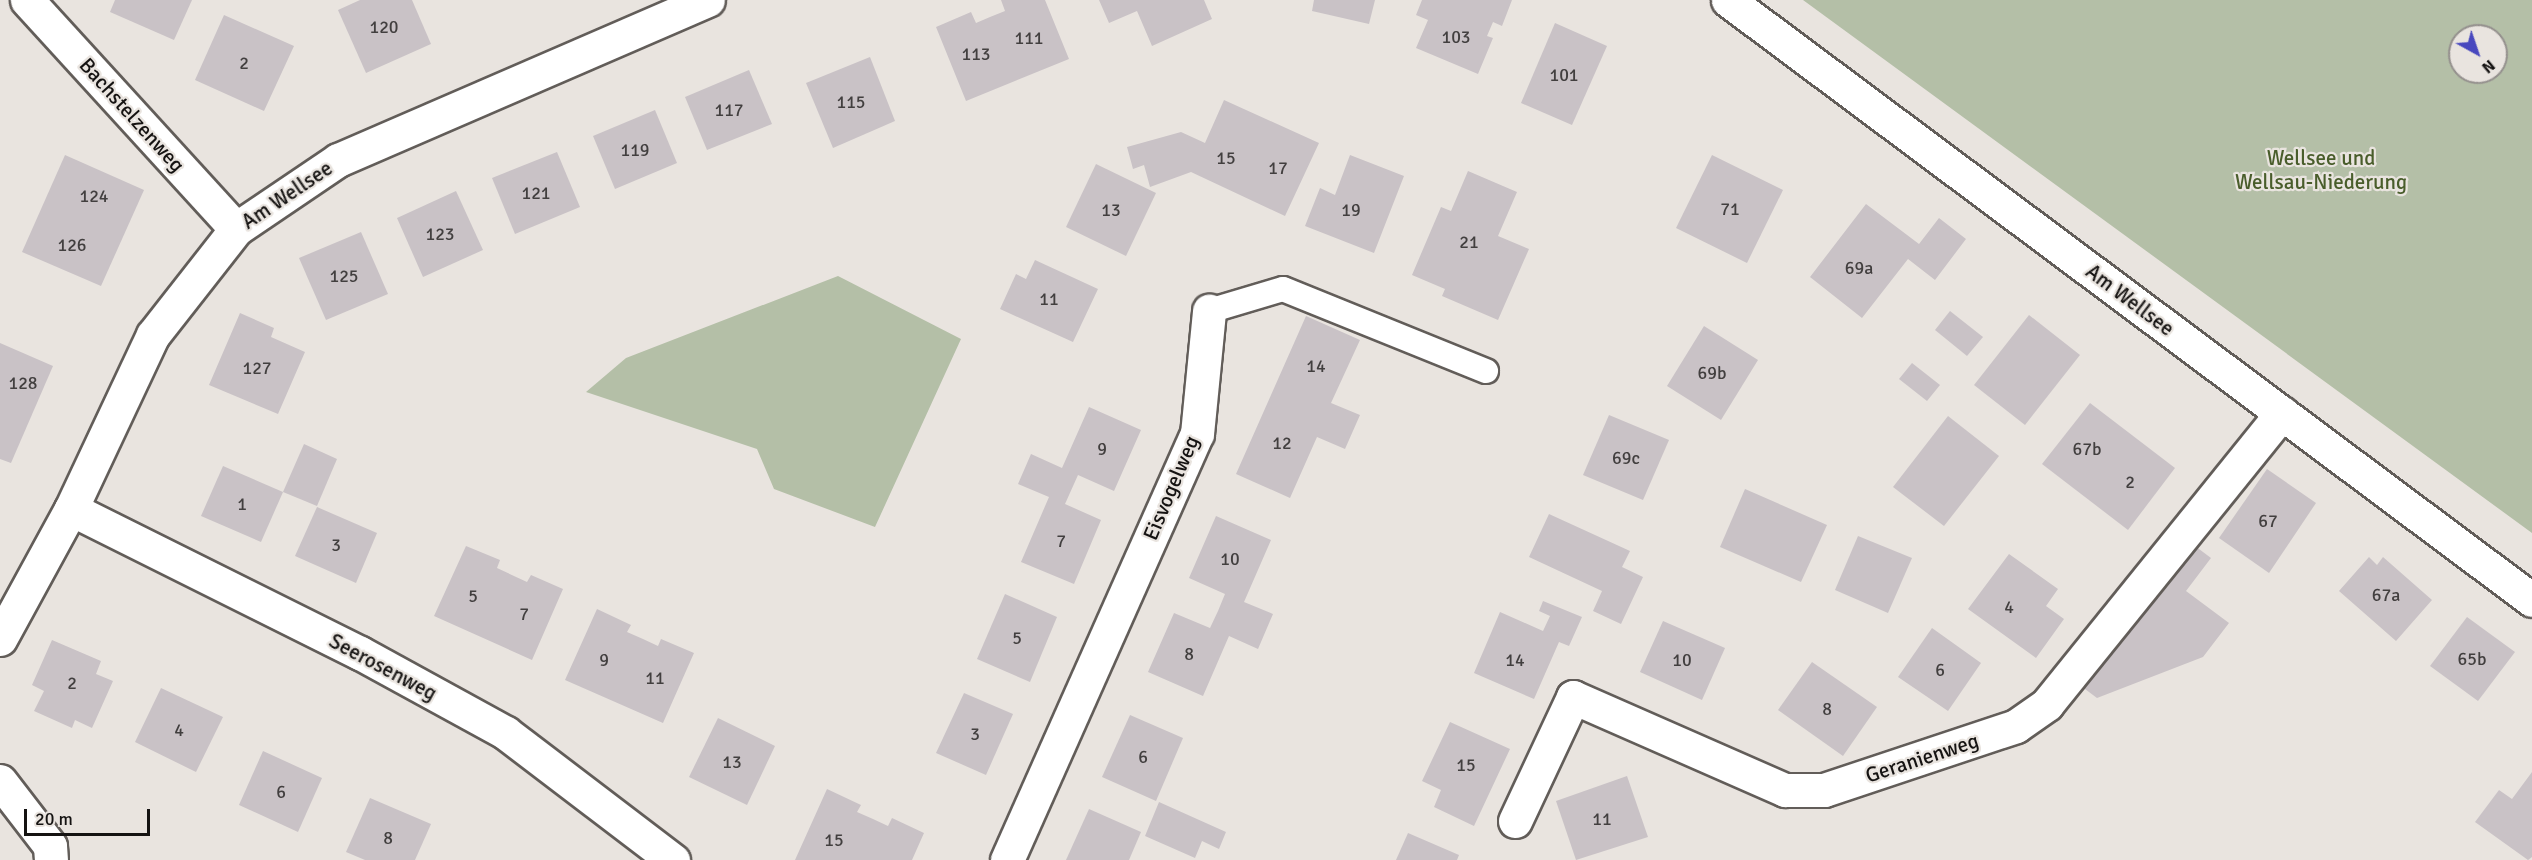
<!DOCTYPE html>
<html>
<head>
<meta charset="utf-8">
<style>
  body { margin:0 }
  #map { position:relative; width:2532px; height:860px; overflow:hidden; background:#e9e4df; font-family:Signika,sans-serif }
  div>[style] { position:absolute }
  [style*='--x'] { left:calc(var(--x)*1px); top:calc(var(--y)*1px); width:calc(var(--w)*1px); rotate:calc(var(--a)*1deg) }
  .green>* { inset:0; background:#b4bfa7 }
  .building>* { inset:0; background:#c9c2c6 }
  .roads { filter:drop-shadow(2px 0 #625d59) drop-shadow(-2px 0 #625d59) drop-shadow(0 2px #625d59) drop-shadow(0 -2px #625d59) }
  .lane>* { height:24px; margin:-12px; padding:0 12px; transform-origin:12px; border-radius:12px; background:#fff }
  .street>* { height:33px; margin:-16.5px; padding:0 16.5px; transform-origin:16.5px; border-radius:16.5px; background:#fff }
  span { translate:-50% -50%; white-space:nowrap; text-align:center; line-height:1.15; -webkit-text-stroke:4.5px #e9e4df; paint-order:stroke }
  .number-label { font-size:18px; color:#423f3f }
  .number-label span { -webkit-text-stroke-width:0 }
  .street-label { font-size:21px; color:#151312 }
  .park-label { font-size:21px; color:#495d2b }
  .north { position:absolute; left:2448px; top:24px; width:60px; height:60px; box-sizing:border-box; background:#e9e4df; border:2px solid #94908d; border-radius:50%; rotate:140deg; font-size:16px; font-weight:700; line-height:24px; text-align:center; color:#151312 }
  .north::after { content:''; display:block; margin:auto; width:21px; height:27px; background:#4848be; clip-path:polygon(50% 0,100% 100%,50% 72%,0 100%) }
  .scale { position:absolute; left:24px; top:809px; width:126px; height:27px; box-sizing:border-box; border:3px solid #151312; border-top:0; padding-left:8px; font-size:18px; line-height:21px; white-space:nowrap; color:#151312; -webkit-text-stroke:4px #e9e4df; paint-order:stroke }
</style>
</head>
<body>
<div id="map">
  <div class="green">
    <div style="clip-path:polygon(evenodd,1803px 0,2532px 0,2532px 533px,1803px 0,2460px 36px,2496px 36px,2496px 72px,2460px 72px,2460px 36px)"></div>
    <div style="clip-path:polygon(838px 276px,961px 339px,875px 527px,774px 489px,757px 449px,586px 392px,626px 358px)"></div>
  </div>
  <div class="building">
    <div style="clip-path:polygon(115px 0,192px 0,174px 40px,110px 12px)"></div>
    <div style="clip-path:polygon(360px 0,412px 0,431px 44px,366px 73px,338px 10px)"></div>
    <div style="clip-path:polygon(1001px 0,1045px 0,1069px 59px,966px 101px,936px 27px,971px 12px,976px 23px,990px 17px,1005px 11px)"></div>
    <div style="clip-path:polygon(1099px 0,1204px 0,1212px 19px,1152px 46px,1137px 11px,1109px 23px)"></div>
    <div style="clip-path:polygon(1314px 0,1375px 0,1369px 24px,1312px 11px)"></div>
    <div style="clip-path:polygon(1422px 0,1512px 0,1502px 26px,1493px 22px,1487px 36px,1493px 38px,1478px 74px,1416px 48px,1428px 20px,1416px 15px)"></div>
    <div style="clip-path:polygon(224px 15px,294px 46px,264px 111px,195px 80px)"></div>
    <div style="clip-path:polygon(1555px 23px,1607px 46px,1572px 125px,1521px 103px)"></div>
    <div style="clip-path:polygon(870px 57px,895px 121px,833px 148px,806px 83px)"></div>
    <div style="clip-path:polygon(749px 70px,772px 124px,707px 150px,685px 97px)"></div>
    <div style="clip-path:polygon(1224px 100px,1319px 143px,1285px 216px,1191px 172px,1150px 187px,1144px 165px,1133px 169px,1127px 147px,1181px 132px,1205px 143px)"></div>
    <div style="clip-path:polygon(655px 110px,677px 163px,615px 189px,593px 136px)"></div>
    <div style="clip-path:polygon(557px 152px,580px 207px,515px 234px,492px 178px)"></div>
    <div style="clip-path:polygon(65px 155px,144px 190px,101px 286px,22px 252px)"></div>
    <div style="clip-path:polygon(1350px 155px,1404px 176px,1374px 253px,1305px 226px,1320px 188px,1335px 195px)"></div>
    <div style="clip-path:polygon(1712px 155px,1783px 190px,1747px 263px,1676px 228px)"></div>
    <div style="clip-path:polygon(1096px 164px,1156px 193px,1126px 256px,1066px 227px)"></div>
    <div style="clip-path:polygon(1468px 171px,1517px 192px,1498px 236px,1529px 249px,1498px 320px,1442px 296px,1445px 289px,1412px 275px,1441px 207px,1451px 211px)"></div>
    <div style="clip-path:polygon(456px 191px,483px 250px,423px 277px,397px 218px)"></div>
    <div style="clip-path:polygon(1866px 204px,1919px 244px,1939px 218px,1966px 239px,1935px 280px,1908px 259px,1862px 318px,1810px 277px)"></div>
    <div style="clip-path:polygon(361px 232px,388px 294px,326px 320px,299px 258px)"></div>
    <div style="clip-path:polygon(1035px 260px,1098px 289px,1073px 342px,1000px 309px,1016px 274px,1026px 279px)"></div>
    <div style="clip-path:polygon(1950px 311px,1983px 337px,1967px 356px,1935px 330px)"></div>
    <div style="clip-path:polygon(240px 313px,274px 328px,271px 337px,305px 352px,278px 414px,209px 385px)"></div>
    <div style="clip-path:polygon(2029px 315px,2080px 355px,2025px 425px,1974px 385px)"></div>
    <div style="clip-path:polygon(1306px 316px,1360px 340px,1331px 403px,1360px 415px,1345px 449px,1317px 437px,1290px 498px,1236px 474px)"></div>
    <div style="clip-path:polygon(1704px 326px,1758px 360px,1721px 420px,1667px 386px)"></div>
    <div style="clip-path:polygon(0 343px,53px 366px,11px 463px,0 459px)"></div>
    <div style="clip-path:polygon(1912px 363px,1940px 385px,1927px 401px,1899px 379px)"></div>
    <div style="clip-path:polygon(2090px 403px,2175px 468px,2128px 530px,2042px 464px)"></div>
    <div style="clip-path:polygon(1089px 407px,1141px 430px,1114px 491px,1078px 475px,1065px 504px,1101px 520px,1074px 584px,1021px 562px,1049px 497px,1018px 484px,1031px 454px,1062px 468px)"></div>
    <div style="clip-path:polygon(1609px 415px,1669px 440px,1643px 500px,1583px 475px)"></div>
    <div style="clip-path:polygon(1948px 416px,1999px 456px,1944px 526px,1893px 487px)"></div>
    <div style="clip-path:polygon(304px 444px,337px 459px,317px 506px,283px 492px)"></div>
    <div style="clip-path:polygon(223px 466px,283px 492px,261px 542px,201px 516px)"></div>
    <div style="clip-path:polygon(2267px 469px,2316px 503px,2269px 573px,2219px 538px)"></div>
    <div style="clip-path:polygon(1745px 489px,1827px 525px,1801px 582px,1720px 547px)"></div>
    <div style="clip-path:polygon(317px 507px,377px 533px,356px 583px,295px 556px)"></div>
    <div style="clip-path:polygon(1549px 514px,1630px 551px,1622px 567px,1643px 577px,1621px 624px,1593px 611px,1602px 591px,1529px 557px)"></div>
    <div style="clip-path:polygon(1216px 516px,1271px 540px,1244px 602px,1273px 614px,1258px 649px,1229px 636px,1203px 696px,1148px 672px,1174px 613px,1210px 628px,1218px 611px,1225px 594px,1189px 578px)"></div>
    <div style="clip-path:polygon(1858px 536px,1912px 558px,1888px 613px,1835px 590px)"></div>
    <div style="clip-path:polygon(2191px 543px,2211px 558px,2186px 591px,2229px 623px,2203px 657px,2097px 698px,2081px 686px)"></div>
    <div style="clip-path:polygon(466px 546px,500px 560px,497px 568px,527px 582px,531px 575px,563px 589px,532px 660px,434px 616px)"></div>
    <div style="clip-path:polygon(2009px 554px,2058px 589px,2046px 606px,2064px 619px,2036px 658px,1968px 609px)"></div>
    <div style="clip-path:polygon(2369px 557px,2377px 565px,2383px 557px,2432px 600px,2396px 641px,2339px 591px)"></div>
    <div style="clip-path:polygon(1005px 594px,1057px 617px,1030px 682px,977px 659px)"></div>
    <div style="clip-path:polygon(1543px 601px,1582px 617px,1569px 646px,1559px 642px,1534px 699px,1474px 673px,1500px 612px,1543px 631px,1550px 616px,1539px 611px)"></div>
    <div style="clip-path:polygon(597px 609px,631px 625px,627px 632px,643px 639px,658px 646px,661px 639px,694px 653px,663px 723px,565px 680px)"></div>
    <div style="clip-path:polygon(2467px 617px,2515px 652px,2478px 701px,2430px 666px)"></div>
    <div style="clip-path:polygon(1663px 621px,1725px 648px,1702px 700px,1640px 672px)"></div>
    <div style="clip-path:polygon(1932px 628px,1981px 663px,1948px 711px,1898px 677px)"></div>
    <div style="clip-path:polygon(52px 640px,101px 661px,96px 674px,113px 681px,92px 728px,75px 720px,72px 728px,34px 711px,44px 691px,32px 685px)"></div>
    <div style="clip-path:polygon(1812px 662px,1877px 707px,1843px 756px,1778px 710px)"></div>
    <div style="clip-path:polygon(161px 688px,223px 717px,196px 772px,135px 742px)"></div>
    <div style="clip-path:polygon(964px 693px,1013px 714px,986px 775px,936px 753px)"></div>
    <div style="clip-path:polygon(1130px 715px,1183px 738px,1156px 801px,1102px 777px)"></div>
    <div style="clip-path:polygon(718px 718px,775px 746px,747px 805px,689px 777px)"></div>
    <div style="clip-path:polygon(1450px 722px,1510px 749px,1474px 826px,1434px 807px,1441px 790px,1422px 781px)"></div>
    <div style="clip-path:polygon(263px 751px,322px 778px,298px 832px,239px 805px)"></div>
    <div style="clip-path:polygon(2532px 772px,2532px 857px,2528px 860px,2475px 822px,2499px 790px,2512px 799px)"></div>
    <div style="clip-path:polygon(1627px 776px,1648px 837px,1576px 860px,1556px 801px)"></div>
    <div style="clip-path:polygon(827px 789px,861px 805px,857px 812px,873px 819px,888px 826px,892px 818px,924px 833px,912px 860px,795px 860px)"></div>
    <div style="clip-path:polygon(370px 798px,431px 824px,415px 860px,365px 860px,346px 852px)"></div>
    <div style="clip-path:polygon(1159px 802px,1226px 832px,1219px 849px,1202px 841px,1195px 858px,1145px 836px)"></div>
    <div style="clip-path:polygon(1089px 809px,1141px 832px,1129px 860px,1066px 860px)"></div>
    <div style="clip-path:polygon(1408px 833px,1459px 855px,1457px 860px,1396px 860px)"></div>
  </div>
  <div class="roads">
    <div class="lane">
      <div style="--x:1209;--y:311;--w:77;--a:-16.6"></div>
      <div style="--x:1283;--y:289;--w:219;--a:22"></div>
    </div>
    <div class="street">
      <div style="--x:27;--y:0;--w:310;--a:47.6"></div>
      <div style="--x:1728;--y:0;--w:1003;--a:36.73"></div>
      <div style="--x:71;--y:509;--w:323;--a:26.5"></div>
      <div style="--x:360;--y:653;--w:166;--a:28.7"></div>
      <div style="--x:506;--y:733;--w:210;--a:37.3"></div>
      <div style="--x:0;--y:639;--w:148;--a:-61.4"></div>
      <div style="--x:71;--y:509;--w:192;--a:-64.8"></div>
      <div style="--x:153;--y:335;--w:135;--a:-51.9"></div>
      <div style="--x:236;--y:229;--w:123;--a:-34.1"></div>
      <div style="--x:338;--y:160;--w:403;--a:-23.4"></div>
      <div style="--x:0;--y:781;--w:82;--a:52.4"></div>
      <div style="--x:50;--y:846;--w:14;--a:86"></div>
      <div style="--x:1515;--y:821;--w:137;--a:-64.9"></div>
      <div style="--x:1573;--y:697;--w:232;--a:23.7"></div>
      <div style="--x:1785;--y:790;--w:39;--a:0"></div>
      <div style="--x:1824;--y:790;--w:202;--a:-18.4"></div>
      <div style="--x:2016;--y:726;--w:38;--a:-35"></div>
      <div style="--x:2047;--y:704;--w:374;--a:-51.1"></div>
      <div style="--x:1007;--y:860;--w:466;--a:-66"></div>
      <div style="--x:1197;--y:434;--w:124;--a:-84.4"></div>
    </div>
  </div>
  <div class="number-label">
    <span style="left:384px;top:27px">120</span>
    <span style="left:1456px;top:37px">103</span>
    <span style="left:1029px;top:38px">111</span>
    <span style="left:976px;top:54px">113</span>
    <span style="left:244px;top:63px">2</span>
    <span style="left:1564px;top:75px">101</span>
    <span style="left:851px;top:102px">115</span>
    <span style="left:729px;top:110px">117</span>
    <span style="left:635px;top:150px">119</span>
    <span style="left:1226px;top:158px">15</span>
    <span style="left:1278px;top:168px">17</span>
    <span style="left:536px;top:193px">121</span>
    <span style="left:94px;top:196px">124</span>
    <span style="left:1730px;top:209px">71</span>
    <span style="left:1111px;top:210px">13</span>
    <span style="left:1351px;top:210px">19</span>
    <span style="left:440px;top:234px">123</span>
    <span style="left:1469px;top:242px">21</span>
    <span style="left:72px;top:245px">126</span>
    <span style="left:1859px;top:268px">69a</span>
    <span style="left:344px;top:276px">125</span>
    <span style="left:1049px;top:299px">11</span>
    <span style="left:1316px;top:366px">14</span>
    <span style="left:257px;top:368px">127</span>
    <span style="left:1712px;top:373px">69b</span>
    <span style="left:23px;top:383px">128</span>
    <span style="left:1282px;top:443px">12</span>
    <span style="left:1102px;top:449px">9</span>
    <span style="left:2087px;top:449px">67b</span>
    <span style="left:1626px;top:458px">69c</span>
    <span style="left:2130px;top:482px">2</span>
    <span style="left:242px;top:504px">1</span>
    <span style="left:2268px;top:521px">67</span>
    <span style="left:1061px;top:541px">7</span>
    <span style="left:336px;top:545px">3</span>
    <span style="left:1230px;top:559px">10</span>
    <span style="left:2386px;top:595px">67a</span>
    <span style="left:473px;top:596px">5</span>
    <span style="left:2009px;top:607px">4</span>
    <span style="left:524px;top:614px">7</span>
    <span style="left:1017px;top:638px">5</span>
    <span style="left:1189px;top:654px">8</span>
    <span style="left:2472px;top:659px">65b</span>
    <span style="left:604px;top:660px">9</span>
    <span style="left:1515px;top:660px">14</span>
    <span style="left:1682px;top:660px">10</span>
    <span style="left:1940px;top:670px">6</span>
    <span style="left:655px;top:678px">11</span>
    <span style="left:72px;top:683px">2</span>
    <span style="left:1827px;top:709px">8</span>
    <span style="left:179px;top:730px">4</span>
    <span style="left:975px;top:734px">3</span>
    <span style="left:1143px;top:757px">6</span>
    <span style="left:732px;top:762px">13</span>
    <span style="left:1466px;top:765px">15</span>
    <span style="left:281px;top:792px">6</span>
    <span style="left:1602px;top:819px">11</span>
    <span style="left:388px;top:838px">8</span>
    <span style="left:834px;top:840px">15</span>
  </div>
  <div class="street-label">
    <span style="left:132px;top:115px;rotate:48deg">Bachstelzenweg</span>
    <span style="left:287px;top:195px;rotate:-34deg">Am Wellsee</span>
    <span style="left:2130px;top:300px;rotate:37deg">Am Wellsee</span>
    <span style="left:1171px;top:488px;rotate:-67deg">Eisvogelweg</span>
    <span style="left:383px;top:667px;rotate:28deg">Seerosenweg</span>
    <span style="left:1922px;top:758px;rotate:-18deg">Geranienweg</span>
  </div>
  <div class="park-label">
    <span style="left:2321px;top:170px">Wellsee und<br>Wellsau-Niederung</span>
  </div>
  <div class="north">N</div>
  <div class="scale">20 m</div>
</div>
</body>
</html>
